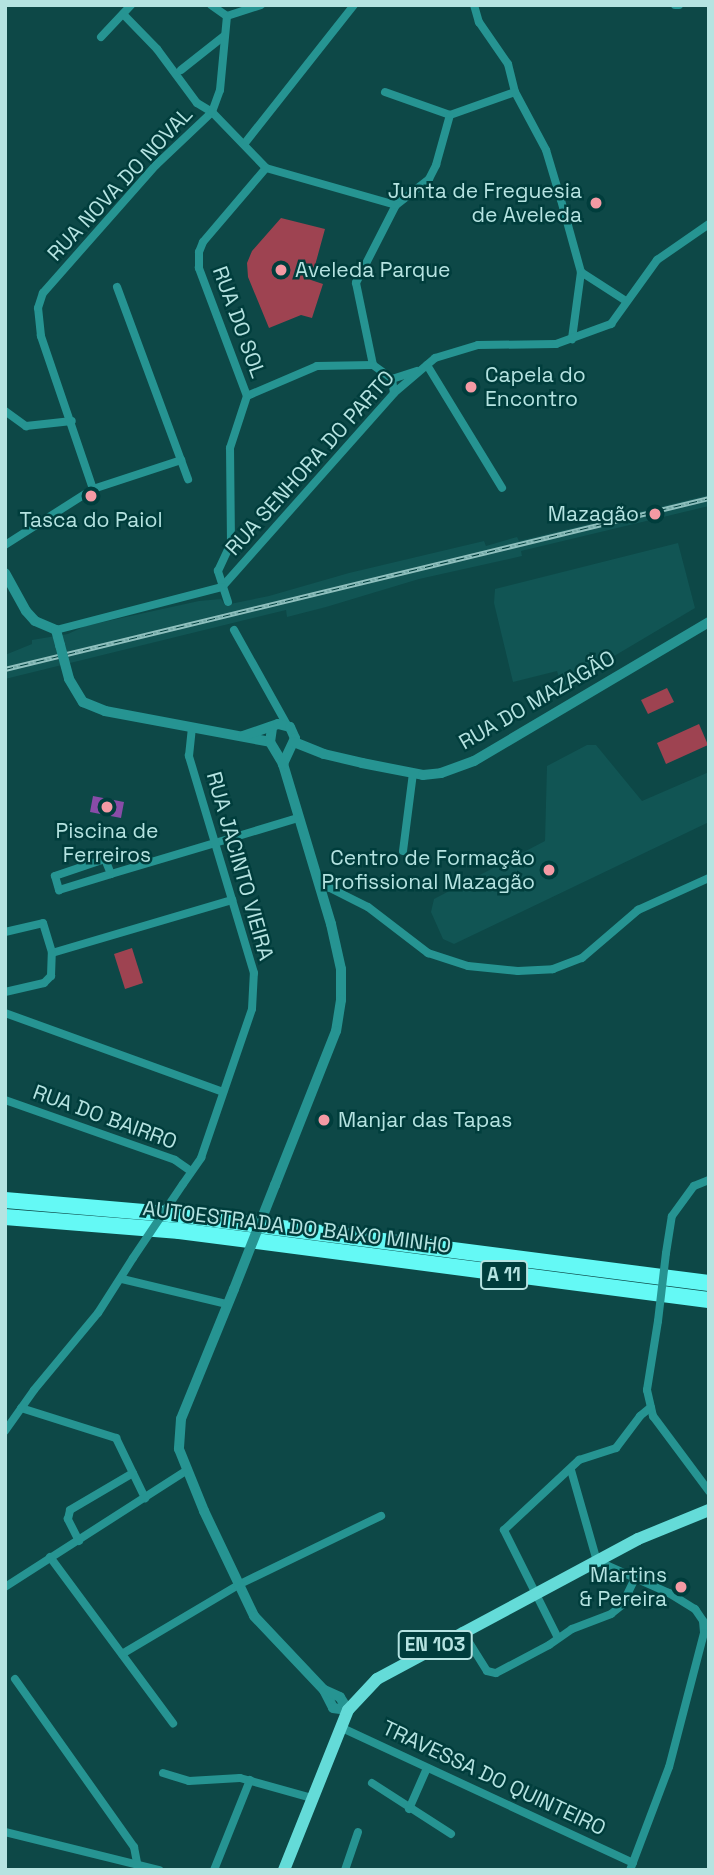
<!DOCTYPE html>
<html>
<head>
<meta charset="utf-8">
<style>
  body { margin:0 }
  #map { position:relative; width:714px; height:1875px; overflow:hidden; background:#0d4847; font-family:"Space Grotesk",sans-serif }
  div>[style] { position:absolute }
  [style*='--x'] { left:calc(var(--x)*1px); top:calc(var(--y)*1px); width:calc(var(--w)*1px); rotate:calc(var(--a)*1deg) }
  .built>* { inset:0; background:#115554 }
  .green>* { inset:0; background:#9e4351 }
  .water>* { inset:0; background:#894ca8 }
  .minor>* { height:8px; margin:-4px; padding:0 4px; transform-origin:4px; border-radius:4px; background:#269492 }
  .tertiary>* { height:10px; margin:-5px; padding:0 5px; transform-origin:5px; border-radius:5px; background:#269492 }
  .primary>* { height:12px; margin:-6px; padding:0 6px; transform-origin:6px; border-radius:6px; background:#64dbd8 }
  .motorway>* { height:16px; margin:-8px; padding:0 8px; transform-origin:8px; border-radius:8px; background:#64f9f5 }
  .rail>* { height:5px; margin-top:-2.5px; transform-origin:0; background:repeating-linear-gradient(90deg,#003d3c 0 8px,#8fc0be 0 16px); box-sizing:border-box; border-block:2px solid #8fc0be }
  .minor-bridge>* { height:8px; margin:-4px; padding:0 4px; transform-origin:4px; border-radius:4px; background:#269492 }
  .tertiary-bridge>* { height:10px; margin:-5px; padding:0 5px; transform-origin:5px; border-radius:5px; background:#269492 }
  .dots>* { width:19px; height:19px; translate:-50% -50%; box-sizing:border-box; border:4px solid #003d3c; border-radius:50% }
  span { translate:-50% -50%; white-space:nowrap; text-align:center; line-height:1.15; -webkit-text-stroke:5px #003d3c; paint-order:stroke }
  .shield-label span { padding:2px 5px; background:#003d3c; border:2px solid; border-radius:5px; -webkit-text-stroke-width:0 }
  .shield-label { font-size:19px; color:#b5e3e1; font-weight:700 }
  .street-label { font-size:21px; color:#b5e3e1 }
  .poi-label { font-size:21px; color:#b5e3e1 }
  .right { translate:-100% -50%; text-align:right }
  .left { translate:0 -50%; text-align:left }
  .frame { position:absolute; inset:0; border:7px solid #b5e3e1; pointer-events:none }
</style>
</head>
<body>
<div id="map">
  <div class="built">
    <div style="clip-path:polygon(709px 495px,709px 506px,521px 551px,522px 556px,419px 579px,326px 607px,287px 617px,286px 610px,5px 679px,5px 655px,32px 644px,32px 640px,68px 634px,85px 626px,199px 601px,221px 599px,225px 605px,269px 596px,349px 573px,484px 541px,486px 546px,517px 537px,519px 541px)"></div>
    <div style="clip-path:polygon(678px 543px,695px 608px,562px 687px,557px 671px,513px 682px,494px 603px,495px 589px)"></div>
    <div style="clip-path:polygon(587px 745px,596px 745px,642px 801px,709px 772px,709px 822px,454px 944px,443px 939px,431px 912px,434px 899px,545px 841px,547px 766px)"></div>
  </div>
  <div class="green">
    <div style="clip-path:polygon(281px 218px,325px 229px,311px 280px,323px 284px,312px 318px,301px 315px,269px 328px,248px 277px,247px 263px,252px 251px)"></div>
    <div style="clip-path:polygon(667px 688px,674px 702px,648px 714px,641px 700px)"></div>
    <div style="clip-path:polygon(699px 724px,708px 745px,666px 764px,657px 743px)"></div>
    <div style="clip-path:polygon(132px 948px,143px 983px,125px 989px,114px 954px)"></div>
  </div>
  <div class="water">
    <div style="clip-path:polygon(93px 796px,124px 802px,121px 818px,90px 812px)"></div>
  </div>
  <div class="minor">
    <div style="--x:211;--y:5;--w:19;--a:35"></div>
    <div style="--x:474;--y:5;--w:18;--a:74"></div>
    <div style="--x:479;--y:22;--w:51;--a:55.4"></div>
    <div style="--x:508;--y:64;--w:29;--a:76"></div>
    <div style="--x:515;--y:92;--w:66;--a:61.9"></div>
    <div style="--x:546;--y:150;--w:52;--a:73.3"></div>
    <div style="--x:561;--y:200;--w:75;--a:74.5"></div>
    <div style="--x:581;--y:272;--w:68;--a:97.7"></div>
    <div style="--x:675;--y:5;--w:4;--a:0"></div>
    <div style="--x:123;--y:14;--w:49;--a:45.8"></div>
    <div style="--x:157;--y:49;--w:67;--a:53.5"></div>
    <div style="--x:197;--y:103;--w:17;--a:31"></div>
    <div style="--x:212;--y:112;--w:78;--a:46"></div>
    <div style="--x:227;--y:16;--w:36;--a:-18"></div>
    <div style="--x:101;--y:37;--w:44;--a:-46.8"></div>
    <div style="--x:181;--y:70;--w:55;--a:-38.3"></div>
    <div style="--x:385;--y:92;--w:69;--a:19.5"></div>
    <div style="--x:245;--y:143;--w:176;--a:-51.7"></div>
    <div style="--x:581;--y:272;--w:54;--a:32.8"></div>
    <div style="--x:117;--y:287;--w:205;--a:69.7"></div>
    <div style="--x:373;--y:365;--w:84;--a:-101.7"></div>
    <div style="--x:356;--y:283;--w:88;--a:-62.9"></div>
    <div style="--x:396;--y:205;--w:42;--a:-38.2"></div>
    <div style="--x:429;--y:179;--w:16;--a:-63"></div>
    <div style="--x:436;--y:165;--w:52;--a:-74.4"></div>
    <div style="--x:450;--y:115;--w:69;--a:-19.5"></div>
    <div style="--x:427;--y:365;--w:144;--a:58.6"></div>
    <div style="--x:392;--y:379;--w:26;--a:-18"></div>
    <div style="--x:247;--y:396;--w:137;--a:-110.6"></div>
    <div style="--x:199;--y:268;--w:16;--a:-90"></div>
    <div style="--x:199;--y:252;--w:11;--a:-68"></div>
    <div style="--x:203;--y:242;--w:97;--a:-49.6"></div>
    <div style="--x:266;--y:168;--w:135;--a:15.9"></div>
    <div style="--x:5;--y:411;--w:26;--a:36"></div>
    <div style="--x:26;--y:426;--w:46;--a:-6.2"></div>
    <div style="--x:93;--y:489;--w:162;--a:-108.8"></div>
    <div style="--x:41;--y:336;--w:28;--a:-96"></div>
    <div style="--x:38;--y:308;--w:16;--a:-72"></div>
    <div style="--x:43;--y:293;--w:171;--a:-48.6"></div>
    <div style="--x:156;--y:165;--w:77;--a:-43.4"></div>
    <div style="--x:212;--y:112;--w:23;--a:-70"></div>
    <div style="--x:220;--y:90;--w:74;--a:-84.6"></div>
    <div style="--x:5;--y:545;--w:104;--a:-32.5"></div>
    <div style="--x:93;--y:489;--w:93;--a:-18.2"></div>
    <div style="--x:222;--y:587;--w:259;--a:-48.4"></div>
    <div style="--x:394;--y:393;--w:54;--a:-40.5"></div>
    <div style="--x:435;--y:358;--w:45;--a:-16.8"></div>
    <div style="--x:478;--y:345;--w:78;--a:-0.7"></div>
    <div style="--x:556;--y:344;--w:59;--a:-20"></div>
    <div style="--x:611;--y:324;--w:79;--a:-54.3"></div>
    <div style="--x:657;--y:260;--w:63;--a:-34.7"></div>
    <div style="--x:228;--y:602;--w:33;--a:-108"></div>
    <div style="--x:218;--y:571;--w:31;--a:-65"></div>
    <div style="--x:231;--y:543;--w:95;--a:-90.6"></div>
    <div style="--x:230;--y:448;--w:55;--a:-71.9"></div>
    <div style="--x:247;--y:396;--w:76;--a:-23.2"></div>
    <div style="--x:317;--y:366;--w:56;--a:-1"></div>
    <div style="--x:373;--y:365;--w:24;--a:36"></div>
    <div style="--x:392;--y:379;--w:14;--a:82"></div>
    <div style="--x:56;--y:630;--w:171;--a:-14.5"></div>
    <div style="--x:234;--y:630;--w:109;--a:60.8"></div>
    <div style="--x:403;--y:851;--w:79;--a:-82.7"></div>
    <div style="--x:111;--y:874;--w:16;--a:-112"></div>
    <div style="--x:105;--y:859;--w:53;--a:161.2"></div>
    <div style="--x:55;--y:876;--w:15;--a:74"></div>
    <div style="--x:59;--y:890;--w:54;--a:-17.1"></div>
    <div style="--x:111;--y:874;--w:109;--a:-16.6"></div>
    <div style="--x:215;--y:843;--w:87;--a:-16.8"></div>
    <div style="--x:320;--y:886;--w:10;--a:11"></div>
    <div style="--x:330;--y:888;--w:42;--a:26.6"></div>
    <div style="--x:368;--y:907;--w:76;--a:37.5"></div>
    <div style="--x:428;--y:953;--w:42;--a:18"></div>
    <div style="--x:468;--y:966;--w:50;--a:5.7"></div>
    <div style="--x:518;--y:971;--w:35;--a:-3"></div>
    <div style="--x:553;--y:969;--w:31;--a:-21"></div>
    <div style="--x:582;--y:958;--w:74;--a:-40.6"></div>
    <div style="--x:638;--y:910;--w:78;--a:-24.3"></div>
    <div style="--x:5;--y:932;--w:39;--a:-13"></div>
    <div style="--x:43;--y:923;--w:31;--a:73"></div>
    <div style="--x:52;--y:953;--w:188;--a:-16.4"></div>
    <div style="--x:5;--y:992;--w:40;--a:-13"></div>
    <div style="--x:44;--y:983;--w:10;--a:-45"></div>
    <div style="--x:51;--y:976;--w:23;--a:-88"></div>
    <div style="--x:5;--y:1013;--w:232;--a:19.9"></div>
    <div style="--x:5;--y:1100;--w:180;--a:19.4"></div>
    <div style="--x:175;--y:1160;--w:19;--a:35"></div>
    <div style="--x:183;--y:1184;--w:32;--a:-55"></div>
    <div style="--x:201;--y:1158;--w:157;--a:-71.1"></div>
    <div style="--x:252;--y:1009;--w:36;--a:-87"></div>
    <div style="--x:254;--y:973;--w:227;--a:-106.7"></div>
    <div style="--x:189;--y:756;--w:28;--a:-84"></div>
    <div style="--x:666;--y:1253;--w:37;--a:-81"></div>
    <div style="--x:672;--y:1216;--w:37;--a:-54"></div>
    <div style="--x:694;--y:1186;--w:16;--a:-22"></div>
    <div style="--x:122;--y:1279;--w:108;--a:13.4"></div>
    <div style="--x:658;--y:1321;--w:70;--a:99.1"></div>
    <div style="--x:647;--y:1390;--w:27;--a:77"></div>
    <div style="--x:653;--y:1416;--w:94;--a:53.3"></div>
    <div style="--x:21;--y:1408;--w:100;--a:17.5"></div>
    <div style="--x:116;--y:1438;--w:67;--a:64.2"></div>
    <div style="--x:5;--y:1431;--w:50;--a:-54.7"></div>
    <div style="--x:34;--y:1390;--w:100;--a:-50.3"></div>
    <div style="--x:98;--y:1313;--w:65;--a:-57.5"></div>
    <div style="--x:571;--y:1470;--w:95;--a:74.1"></div>
    <div style="--x:597;--y:1561;--w:79;--a:24"></div>
    <div style="--x:669;--y:1593;--w:31;--a:32"></div>
    <div style="--x:695;--y:1609;--w:14;--a:56"></div>
    <div style="--x:703;--y:1621;--w:12;--a:85"></div>
    <div style="--x:704;--y:1633;--w:138;--a:104.6"></div>
    <div style="--x:669;--y:1767;--w:110;--a:110.7"></div>
    <div style="--x:79;--y:1541;--w:25;--a:-117"></div>
    <div style="--x:68;--y:1519;--w:9;--a:-77"></div>
    <div style="--x:70;--y:1510;--w:73;--a:-30.4"></div>
    <div style="--x:50;--y:1557;--w:207;--a:53.5"></div>
    <div style="--x:5;--y:1587;--w:215;--a:-32.7"></div>
    <div style="--x:462;--y:1631;--w:47;--a:58"></div>
    <div style="--x:487;--y:1671;--w:9;--a:13"></div>
    <div style="--x:496;--y:1673;--w:60;--a:-27.8"></div>
    <div style="--x:549;--y:1645;--w:28;--a:-35"></div>
    <div style="--x:572;--y:1629;--w:42;--a:-21"></div>
    <div style="--x:611;--y:1614;--w:14;--a:-39"></div>
    <div style="--x:622;--y:1605;--w:30;--a:-64"></div>
    <div style="--x:558;--y:1638;--w:121;--a:-116.6"></div>
    <div style="--x:504;--y:1530;--w:103;--a:-43"></div>
    <div style="--x:579;--y:1460;--w:39;--a:-18"></div>
    <div style="--x:616;--y:1448;--w:40;--a:-53"></div>
    <div style="--x:640;--y:1416;--w:14;--a:-39"></div>
    <div style="--x:122;--y:1654;--w:135;--a:-30.7"></div>
    <div style="--x:238;--y:1585;--w:159;--a:-25.8"></div>
    <div style="--x:15;--y:1679;--w:206;--a:54.7"></div>
    <div style="--x:134;--y:1847;--w:16;--a:79"></div>
    <div style="--x:340;--y:1727;--w:323;--a:24.9"></div>
    <div style="--x:163;--y:1773;--w:27;--a:17"></div>
    <div style="--x:189;--y:1781;--w:51;--a:-3.4"></div>
    <div style="--x:240;--y:1778;--w:75;--a:15.5"></div>
    <div style="--x:372;--y:1783;--w:94;--a:32.8"></div>
    <div style="--x:409;--y:1809;--w:45;--a:-66.3"></div>
    <div style="--x:5;--y:1832;--w:159;--a:13.9"></div>
    <div style="--x:214;--y:1870;--w:97;--a:-68.2"></div>
    <div style="--x:345;--y:1870;--w:40;--a:-71.1"></div>
  </div>
  <div class="tertiary">
    <div style="--x:5;--y:573;--w:43;--a:61.1"></div>
    <div style="--x:26;--y:611;--w:13;--a:48"></div>
    <div style="--x:35;--y:621;--w:23;--a:23"></div>
    <div style="--x:56;--y:630;--w:16;--a:75"></div>
    <div style="--x:69;--y:679;--w:27;--a:59"></div>
    <div style="--x:83;--y:702;--w:24;--a:22"></div>
    <div style="--x:105;--y:711;--w:168;--a:10.6"></div>
    <div style="--x:272;--y:728;--w:14;--a:98"></div>
    <div style="--x:270;--y:742;--w:26;--a:59"></div>
    <div style="--x:283;--y:764;--w:167;--a:73.3"></div>
    <div style="--x:331;--y:924;--w:46;--a:77.5"></div>
    <div style="--x:341;--y:969;--w:31;--a:90"></div>
    <div style="--x:341;--y:1000;--w:31;--a:99"></div>
    <div style="--x:336;--y:1031;--w:166;--a:111.6"></div>
    <div style="--x:243;--y:736;--w:37;--a:-19"></div>
    <div style="--x:278;--y:724;--w:12;--a:14"></div>
    <div style="--x:290;--y:727;--w:12;--a:66"></div>
    <div style="--x:295;--y:738;--w:29;--a:115"></div>
    <div style="--x:294;--y:742;--w:32;--a:22"></div>
    <div style="--x:324;--y:754;--w:39;--a:13"></div>
    <div style="--x:362;--y:763;--w:62;--a:11.1"></div>
    <div style="--x:423;--y:775;--w:18;--a:-6"></div>
    <div style="--x:441;--y:773;--w:35;--a:-20"></div>
    <div style="--x:474;--y:761;--w:273;--a:-30.6"></div>
    <div style="--x:234;--y:1289;--w:140;--a:112.2"></div>
    <div style="--x:181;--y:1419;--w:30;--a:94"></div>
    <div style="--x:179;--y:1449;--w:67;--a:68"></div>
    <div style="--x:204;--y:1511;--w:116;--a:64.5"></div>
    <div style="--x:254;--y:1616;--w:102;--a:46.6"></div>
    <div style="--x:324;--y:1690;--w:20;--a:63"></div>
    <div style="--x:333;--y:1708;--w:15;--a:8"></div>
    <div style="--x:348;--y:1710;--w:15;--a:-122"></div>
    <div style="--x:340;--y:1697;--w:17;--a:-156"></div>
  </div>
  <div class="primary">
    <div style="--x:284;--y:1870;--w:172;--a:-68.2"></div>
    <div style="--x:348;--y:1710;--w:42;--a:-46.9"></div>
    <div style="--x:377;--y:1679;--w:296;--a:-28.2"></div>
    <div style="--x:638;--y:1539;--w:77;--a:-22.2"></div>
  </div>
  <div class="motorway">
    <div style="--x:5;--y:1200;--w:177;--a:4.9"></div>
    <div style="--x:181;--y:1215;--w:532;--a:7.34"></div>
    <div style="--x:5;--y:1217;--w:175;--a:4.6"></div>
    <div style="--x:179;--y:1231;--w:534;--a:7.42"></div>
  </div>
  <div class="rail">
    <div style="--x:5;--y:669;--w:724;--a:-13.65"></div>
  </div>
  <div class="minor-bridge">
    <div style="--x:133;--y:1258;--w:89;--a:-56"></div>
    <div style="--x:658;--y:1321;--w:68;--a:-83.3"></div>
  </div>
  <div class="tertiary-bridge">
    <div style="--x:60;--y:645;--w:35;--a:75"></div>
    <div style="--x:234;--y:1289;--w:112;--a:-68.5"></div>
  </div>
  <div class="dots">
    <div style="left:596px;top:203px;background:#f49aa4"></div>
    <div style="left:281px;top:270px;background:#f49aa4"></div>
    <div style="left:471px;top:387px;background:#f49aa4"></div>
    <div style="left:91px;top:496px;background:#f49aa4"></div>
    <div style="left:655px;top:514px;background:#f49aa4"></div>
    <div style="left:107px;top:807px;background:#f49aa4"></div>
    <div style="left:549px;top:870px;background:#f49aa4"></div>
    <div style="left:324px;top:1120px;background:#f49aa4"></div>
    <div style="left:681px;top:1587px;background:#f49aa4"></div>
  </div>
  <div class="shield-label">
    <span style="left:504px;top:1275px">A 11</span>
    <span style="left:435px;top:1645px">EN 103</span>
  </div>
  <div class="street-label">
    <span style="left:120px;top:184px;rotate:-47deg">RUA NOVA DO NOVAL</span>
    <span style="left:239px;top:322px;rotate:70deg">RUA DO SOL</span>
    <span style="left:310px;top:463px;rotate:-48deg">RUA SENHORA DO PARTO</span>
    <span style="left:537px;top:700px;rotate:-30deg">RUA DO MAZAGÃO</span>
    <span style="left:240px;top:866px;rotate:74deg">RUA JACINTO VIEIRA</span>
    <span style="left:105px;top:1117px;rotate:20deg">RUA DO BAIRRO</span>
    <span style="left:297px;top:1227px;rotate:7deg">AUTOESTRADA DO BAIXO MINHO</span>
    <span style="left:494px;top:1778px;rotate:25deg">TRAVESSA DO QUINTEIRO</span>
  </div>
  <div class="poi-label">
    <span class="right" style="left:582px;top:203px">Junta de Freguesia<br>de Aveleda</span>
    <span class="left" style="left:295px;top:270px">Aveleda Parque</span>
    <span class="left" style="left:485px;top:387px">Capela do<br>Encontro</span>
    <span class="right" style="left:639px;top:514px">Mazagão</span>
    <span style="left:91px;top:520px">Tasca do Paiol</span>
    <span style="left:107px;top:843px">Piscina de<br>Ferreiros</span>
    <span class="right" style="left:535px;top:870px">Centro de Formação<br>Profissional Mazagão</span>
    <span class="left" style="left:338px;top:1120px">Manjar das Tapas</span>
    <span class="right" style="left:667px;top:1587px">Martins<br>&amp; Pereira</span>
  </div>
  <div class="frame"></div>
</div>
</body>
</html>
